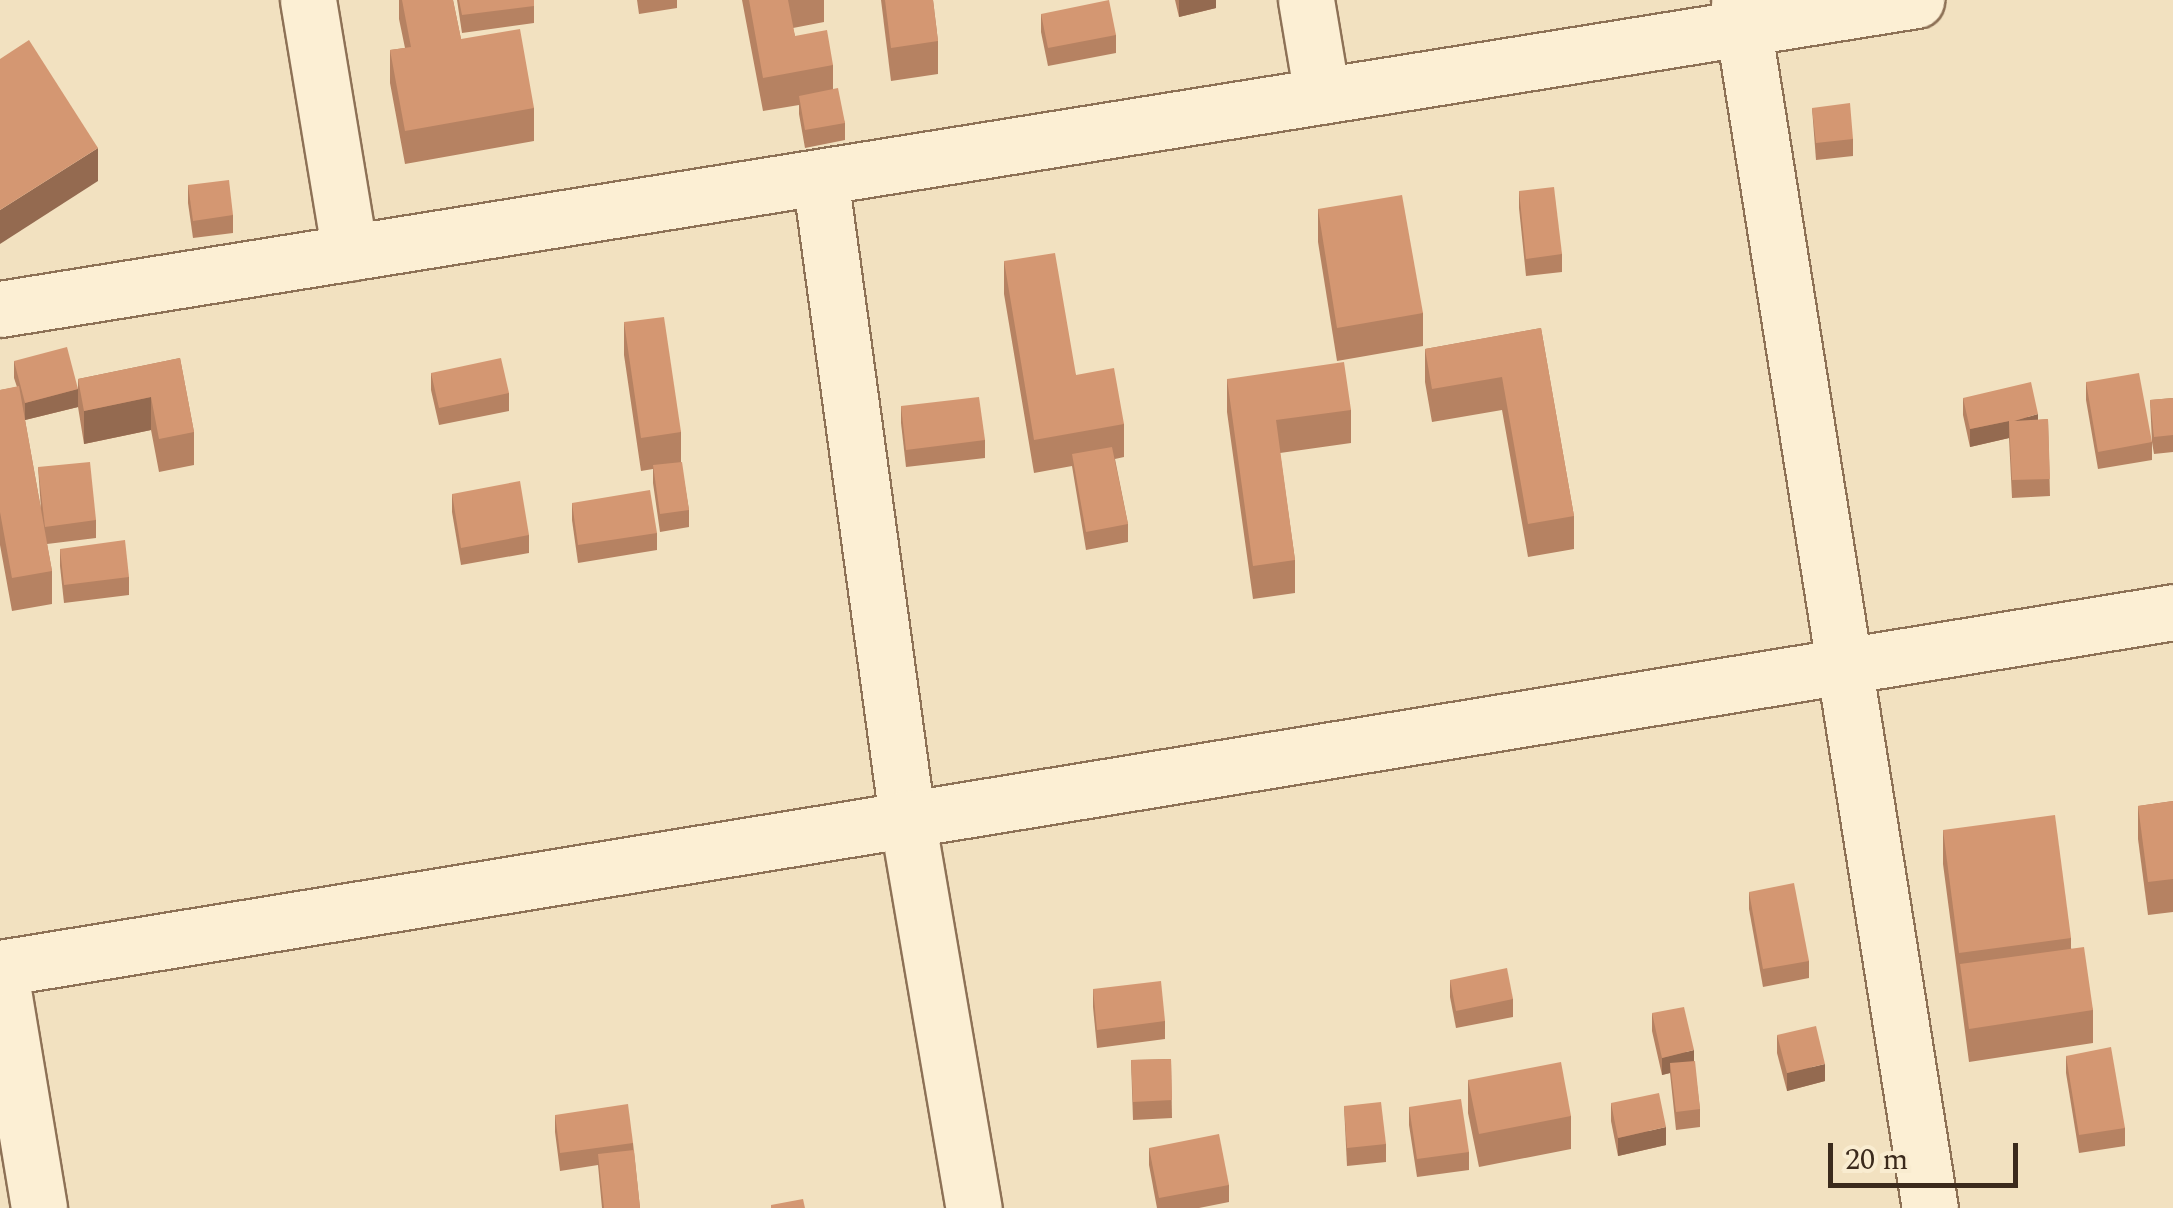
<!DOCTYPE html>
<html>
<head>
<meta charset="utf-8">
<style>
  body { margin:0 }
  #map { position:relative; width:2173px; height:1208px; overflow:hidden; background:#f2e1c0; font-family:Spectral,serif }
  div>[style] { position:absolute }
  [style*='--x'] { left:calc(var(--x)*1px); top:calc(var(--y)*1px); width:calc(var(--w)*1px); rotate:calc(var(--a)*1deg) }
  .roads { filter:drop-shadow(2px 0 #8d7156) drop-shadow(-2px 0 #8d7156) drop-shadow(0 2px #8d7156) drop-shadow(0 -2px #8d7156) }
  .minor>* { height:55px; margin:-27.5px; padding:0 27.5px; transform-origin:27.5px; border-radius:27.5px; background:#fcefd4 }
  .tertiary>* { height:55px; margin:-27.5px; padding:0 27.5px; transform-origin:27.5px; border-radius:27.5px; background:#fcefd4 }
  .wall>* { inset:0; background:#b68262 }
  .shaded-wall>* { inset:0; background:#946a50 }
  .building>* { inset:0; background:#d49772 }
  span { translate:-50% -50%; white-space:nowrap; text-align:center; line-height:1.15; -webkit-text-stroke:9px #f9ecd0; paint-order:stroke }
  .scale { position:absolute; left:1828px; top:1143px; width:190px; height:45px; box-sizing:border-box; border:5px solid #3b2a1c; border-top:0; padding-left:12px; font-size:30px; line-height:35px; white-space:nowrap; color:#3b2a1c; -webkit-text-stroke:8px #f9ecd0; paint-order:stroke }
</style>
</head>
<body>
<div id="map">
  <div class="roads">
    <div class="minor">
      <div style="--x:308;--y:0;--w:256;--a:80.6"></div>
      <div style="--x:1306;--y:0;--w:97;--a:80.5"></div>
      <div style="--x:1739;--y:0;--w:1223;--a:81.02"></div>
      <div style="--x:820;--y:177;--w:647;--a:82.27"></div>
      <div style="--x:907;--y:818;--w:396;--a:80.3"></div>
      <div style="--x:0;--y:309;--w:1941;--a:-9.16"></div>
      <div style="--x:0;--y:972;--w:239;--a:80.6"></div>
    </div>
    <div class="tertiary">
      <div style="--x:0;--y:968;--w:2202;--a:-9.3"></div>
    </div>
  </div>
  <div class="wall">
    <div style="clip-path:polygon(399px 0,453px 0,461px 39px,534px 108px,534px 141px,405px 164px,390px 83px,390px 50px,405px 48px,399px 19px)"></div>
    <div style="clip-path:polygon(457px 0,534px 0,534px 23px,462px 33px)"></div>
    <div style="clip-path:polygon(637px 0,677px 0,677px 8px,639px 14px)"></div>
    <div style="clip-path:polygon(742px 0,824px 0,824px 22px,793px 28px,795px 36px,833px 65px,833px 89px,845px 123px,845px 140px,805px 148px,799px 114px,799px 105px,763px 111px)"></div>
    <div style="clip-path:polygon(881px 0,933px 0,938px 41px,938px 74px,891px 81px)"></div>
    <div style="clip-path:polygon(1175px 0,1216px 0,1216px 8px,1179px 17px)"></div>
    <div style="clip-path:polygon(1041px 14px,1116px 35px,1116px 53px,1048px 66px,1041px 32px)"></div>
    <div style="clip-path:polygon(1812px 108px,1853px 139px,1853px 156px,1816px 160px)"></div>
    <div style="clip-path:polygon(188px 185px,233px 215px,233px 233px,193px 238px,188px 203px)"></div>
    <div style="clip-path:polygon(1519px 191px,1562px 254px,1562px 272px,1526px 276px,1519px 208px)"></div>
    <div style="clip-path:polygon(1318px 209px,1423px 313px,1423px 346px,1337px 361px,1318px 242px)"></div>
    <div style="clip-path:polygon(1004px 261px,1076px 375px,1124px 424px,1124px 457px,1115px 459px,1128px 524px,1128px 542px,1086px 550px,1072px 466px,1034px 473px,1004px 294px)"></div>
    <div style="clip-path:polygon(624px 322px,681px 432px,681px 462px,689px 510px,689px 527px,660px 532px,653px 483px,653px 469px,641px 471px,624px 355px)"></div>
    <div style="clip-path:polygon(1541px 328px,1574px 516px,1574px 549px,1528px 557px,1502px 410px,1432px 422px,1425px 382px,1425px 349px)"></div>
    <div style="clip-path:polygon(180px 358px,194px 432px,194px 465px,159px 472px,151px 430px,84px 444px,78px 407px,25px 420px,41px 509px,38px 467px,96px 520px,96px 538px,47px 544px,52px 571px,52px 604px,12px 611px,0 545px,0 390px,17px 387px,14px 378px,14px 361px,78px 389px,78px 379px)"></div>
    <div style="clip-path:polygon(431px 373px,509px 393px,509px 411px,439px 425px,431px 390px)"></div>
    <div style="clip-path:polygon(1227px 379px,1351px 410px,1351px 443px,1280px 453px,1295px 560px,1295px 593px,1253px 599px,1227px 412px)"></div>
    <div style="clip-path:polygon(2086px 382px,2152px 442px,2150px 400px,2173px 398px,2173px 452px,2154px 454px,2152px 442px,2152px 460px,2098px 469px,2086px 400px)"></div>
    <div style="clip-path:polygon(1963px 398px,2038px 420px,2048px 419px,2050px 496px,2012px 498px,2009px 438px,1970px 447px,1963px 415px)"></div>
    <div style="clip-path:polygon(901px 406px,985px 440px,985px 458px,906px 467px,901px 423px)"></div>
    <div style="clip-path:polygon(452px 494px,529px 535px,529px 553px,461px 565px,452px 512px)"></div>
    <div style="clip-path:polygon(572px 503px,657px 533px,657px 550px,578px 563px,572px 520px)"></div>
    <div style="clip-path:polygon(60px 549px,129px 577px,129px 595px,64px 603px,60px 566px)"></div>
    <div style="clip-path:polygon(2173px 801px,2173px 912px,2148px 915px,2138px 839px,2138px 806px)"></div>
    <div style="clip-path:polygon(1943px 830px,2071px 938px,2071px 948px,2093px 1010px,2093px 1043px,1969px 1062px,1943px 864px)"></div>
    <div style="clip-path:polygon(1749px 892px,1809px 961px,1809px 978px,1763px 987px,1749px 909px)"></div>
    <div style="clip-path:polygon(1450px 980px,1513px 999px,1513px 1017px,1456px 1028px,1450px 997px)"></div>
    <div style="clip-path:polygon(1093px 989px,1165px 1021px,1165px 1039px,1097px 1048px,1093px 1007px)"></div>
    <div style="clip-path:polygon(1652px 1013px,1694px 1061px,1700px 1109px,1700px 1127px,1676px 1130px,1670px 1073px,1662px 1075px,1652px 1031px)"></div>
    <div style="clip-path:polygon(1777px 1035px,1825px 1081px,1787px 1091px,1777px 1053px)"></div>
    <div style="clip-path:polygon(2066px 1056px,2125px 1128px,2125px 1146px,2079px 1153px,2066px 1073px)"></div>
    <div style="clip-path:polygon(1171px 1059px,1172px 1118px,1133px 1120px,1131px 1060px)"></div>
    <div style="clip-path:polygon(1468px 1080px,1571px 1116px,1571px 1149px,1479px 1167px,1468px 1113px)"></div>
    <div style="clip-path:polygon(1611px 1103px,1666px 1145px,1618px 1156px,1611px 1121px)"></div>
    <div style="clip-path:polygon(1344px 1106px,1386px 1144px,1386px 1162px,1347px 1166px)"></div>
    <div style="clip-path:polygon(1409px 1107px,1469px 1152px,1469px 1170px,1417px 1177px,1409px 1125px)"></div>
    <div style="clip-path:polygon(555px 1115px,633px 1143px,640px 1208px,602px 1208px,598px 1165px,560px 1171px,555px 1132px)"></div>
    <div style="clip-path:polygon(1149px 1148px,1229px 1185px,1229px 1202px,1199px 1208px,1157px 1208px,1149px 1165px)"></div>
  </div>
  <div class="shaded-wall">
    <div style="clip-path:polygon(1179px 0,1216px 0,1216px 8px,1179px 17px)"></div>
    <div style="clip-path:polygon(98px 148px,98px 181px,0 244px,0 210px)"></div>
    <div style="clip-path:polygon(78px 389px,78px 407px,25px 420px,25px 403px)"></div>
    <div style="clip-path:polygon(151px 397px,151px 430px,84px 444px,84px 411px)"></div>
    <div style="clip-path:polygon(2038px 414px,2038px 432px,2014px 421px)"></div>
    <div style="clip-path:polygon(2009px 421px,2009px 438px,1970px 447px,1970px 429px)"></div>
    <div style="clip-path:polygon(1694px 1050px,1694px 1068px,1670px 1063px,1670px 1073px,1662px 1075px,1662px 1058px)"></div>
    <div style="clip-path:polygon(1825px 1064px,1825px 1081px,1787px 1091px,1787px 1073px)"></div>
    <div style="clip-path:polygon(1666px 1127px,1666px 1145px,1618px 1156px,1618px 1138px)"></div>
  </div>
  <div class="building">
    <div style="clip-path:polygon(402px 0,453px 0,461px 39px,520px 29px,534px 108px,405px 131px,390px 50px,411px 47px)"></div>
    <div style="clip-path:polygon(459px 0,534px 0,534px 6px,462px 15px)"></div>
    <div style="clip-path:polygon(749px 0,788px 0,795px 36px,827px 30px,833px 65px,763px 78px)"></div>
    <div style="clip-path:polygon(885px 0,933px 0,938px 41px,891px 48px)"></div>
    <div style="clip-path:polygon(1109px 0,1116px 35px,1048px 48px,1041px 14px)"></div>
    <div style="clip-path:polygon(29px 40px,98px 148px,0 210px,0 59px)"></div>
    <div style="clip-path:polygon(838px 88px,845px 123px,805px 130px,799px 96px)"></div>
    <div style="clip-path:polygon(1850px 103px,1853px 139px,1816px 143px,1812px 108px)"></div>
    <div style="clip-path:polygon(229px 180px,233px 215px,193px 221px,188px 185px)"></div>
    <div style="clip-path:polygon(1554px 187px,1562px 254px,1526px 259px,1519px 191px)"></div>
    <div style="clip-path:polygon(1402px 195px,1423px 313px,1337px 328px,1318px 209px)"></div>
    <div style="clip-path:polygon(1055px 253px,1076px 375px,1114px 368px,1124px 424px,1034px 440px,1004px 261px)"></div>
    <div style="clip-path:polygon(664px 317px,681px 432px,641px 438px,624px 322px)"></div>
    <div style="clip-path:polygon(1541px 328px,1574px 516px,1528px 524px,1502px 377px,1432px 389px,1425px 349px)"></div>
    <div style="clip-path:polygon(67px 347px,78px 389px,25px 403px,14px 361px)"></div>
    <div style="clip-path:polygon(180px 358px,194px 432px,159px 439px,151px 397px,84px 411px,78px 379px)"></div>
    <div style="clip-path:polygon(501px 358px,509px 393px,439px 408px,431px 373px)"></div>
    <div style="clip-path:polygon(1344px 362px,1351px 410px,1276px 420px,1295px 560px,1253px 566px,1227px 379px)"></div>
    <div style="clip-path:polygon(2139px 373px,2152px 442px,2098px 452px,2086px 382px)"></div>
    <div style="clip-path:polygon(2031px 382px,2038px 414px,2014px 421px,2048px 419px,2050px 479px,2012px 480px,2009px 421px,1970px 429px,1963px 398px)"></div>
    <div style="clip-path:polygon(19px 386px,52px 571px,12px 578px,0 512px,0 390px)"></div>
    <div style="clip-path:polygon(979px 397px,985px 440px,906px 450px,901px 406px)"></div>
    <div style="clip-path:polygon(2173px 398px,2173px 435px,2154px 437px,2150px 400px)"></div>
    <div style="clip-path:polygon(1112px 447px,1128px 524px,1086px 532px,1072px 454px)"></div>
    <div style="clip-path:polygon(90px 462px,96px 520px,45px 527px,38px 467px)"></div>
    <div style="clip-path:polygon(682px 462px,689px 510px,660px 514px,653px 465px)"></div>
    <div style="clip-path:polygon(520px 481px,529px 535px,461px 548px,452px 494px)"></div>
    <div style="clip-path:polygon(650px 490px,657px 533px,578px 545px,572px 503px)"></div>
    <div style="clip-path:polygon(125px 540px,129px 577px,64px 585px,60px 549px)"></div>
    <div style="clip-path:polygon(2173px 801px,2173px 879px,2148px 882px,2138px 806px)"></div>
    <div style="clip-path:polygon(2055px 815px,2071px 938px,1959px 953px,1943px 830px)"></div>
    <div style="clip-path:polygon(1794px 883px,1809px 961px,1763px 969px,1749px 892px)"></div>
    <div style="clip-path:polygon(2084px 947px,2093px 1010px,1969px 1029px,1960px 964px)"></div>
    <div style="clip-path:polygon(1507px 968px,1513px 999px,1456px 1011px,1450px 980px)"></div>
    <div style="clip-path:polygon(1161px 981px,1165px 1021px,1097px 1030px,1093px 989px)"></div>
    <div style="clip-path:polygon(1684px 1007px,1694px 1050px,1662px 1058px,1652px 1013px)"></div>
    <div style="clip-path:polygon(1816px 1026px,1825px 1064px,1787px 1073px,1777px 1035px)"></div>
    <div style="clip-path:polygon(2111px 1047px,2125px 1128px,2079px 1135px,2066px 1056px)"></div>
    <div style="clip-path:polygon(1171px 1059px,1172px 1100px,1133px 1102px,1131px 1060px)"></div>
    <div style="clip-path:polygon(1695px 1061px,1700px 1109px,1676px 1112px,1670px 1063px)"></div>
    <div style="clip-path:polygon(1561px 1062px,1571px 1116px,1479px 1134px,1468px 1080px)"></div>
    <div style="clip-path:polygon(1659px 1093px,1666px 1127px,1618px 1138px,1611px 1103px)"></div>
    <div style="clip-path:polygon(1461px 1099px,1469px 1152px,1417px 1159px,1409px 1107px)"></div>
    <div style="clip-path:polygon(1381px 1102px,1386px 1144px,1347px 1148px,1344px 1106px)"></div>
    <div style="clip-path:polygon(628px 1104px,633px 1143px,560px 1153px,555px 1115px)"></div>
    <div style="clip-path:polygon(1219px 1134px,1229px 1185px,1159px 1198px,1149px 1148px)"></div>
    <div style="clip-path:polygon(634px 1150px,640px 1208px,604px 1208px,598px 1154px)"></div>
    <div style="clip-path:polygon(803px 1199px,805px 1208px,771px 1208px,771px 1205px)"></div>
  </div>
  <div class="scale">20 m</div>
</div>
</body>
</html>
